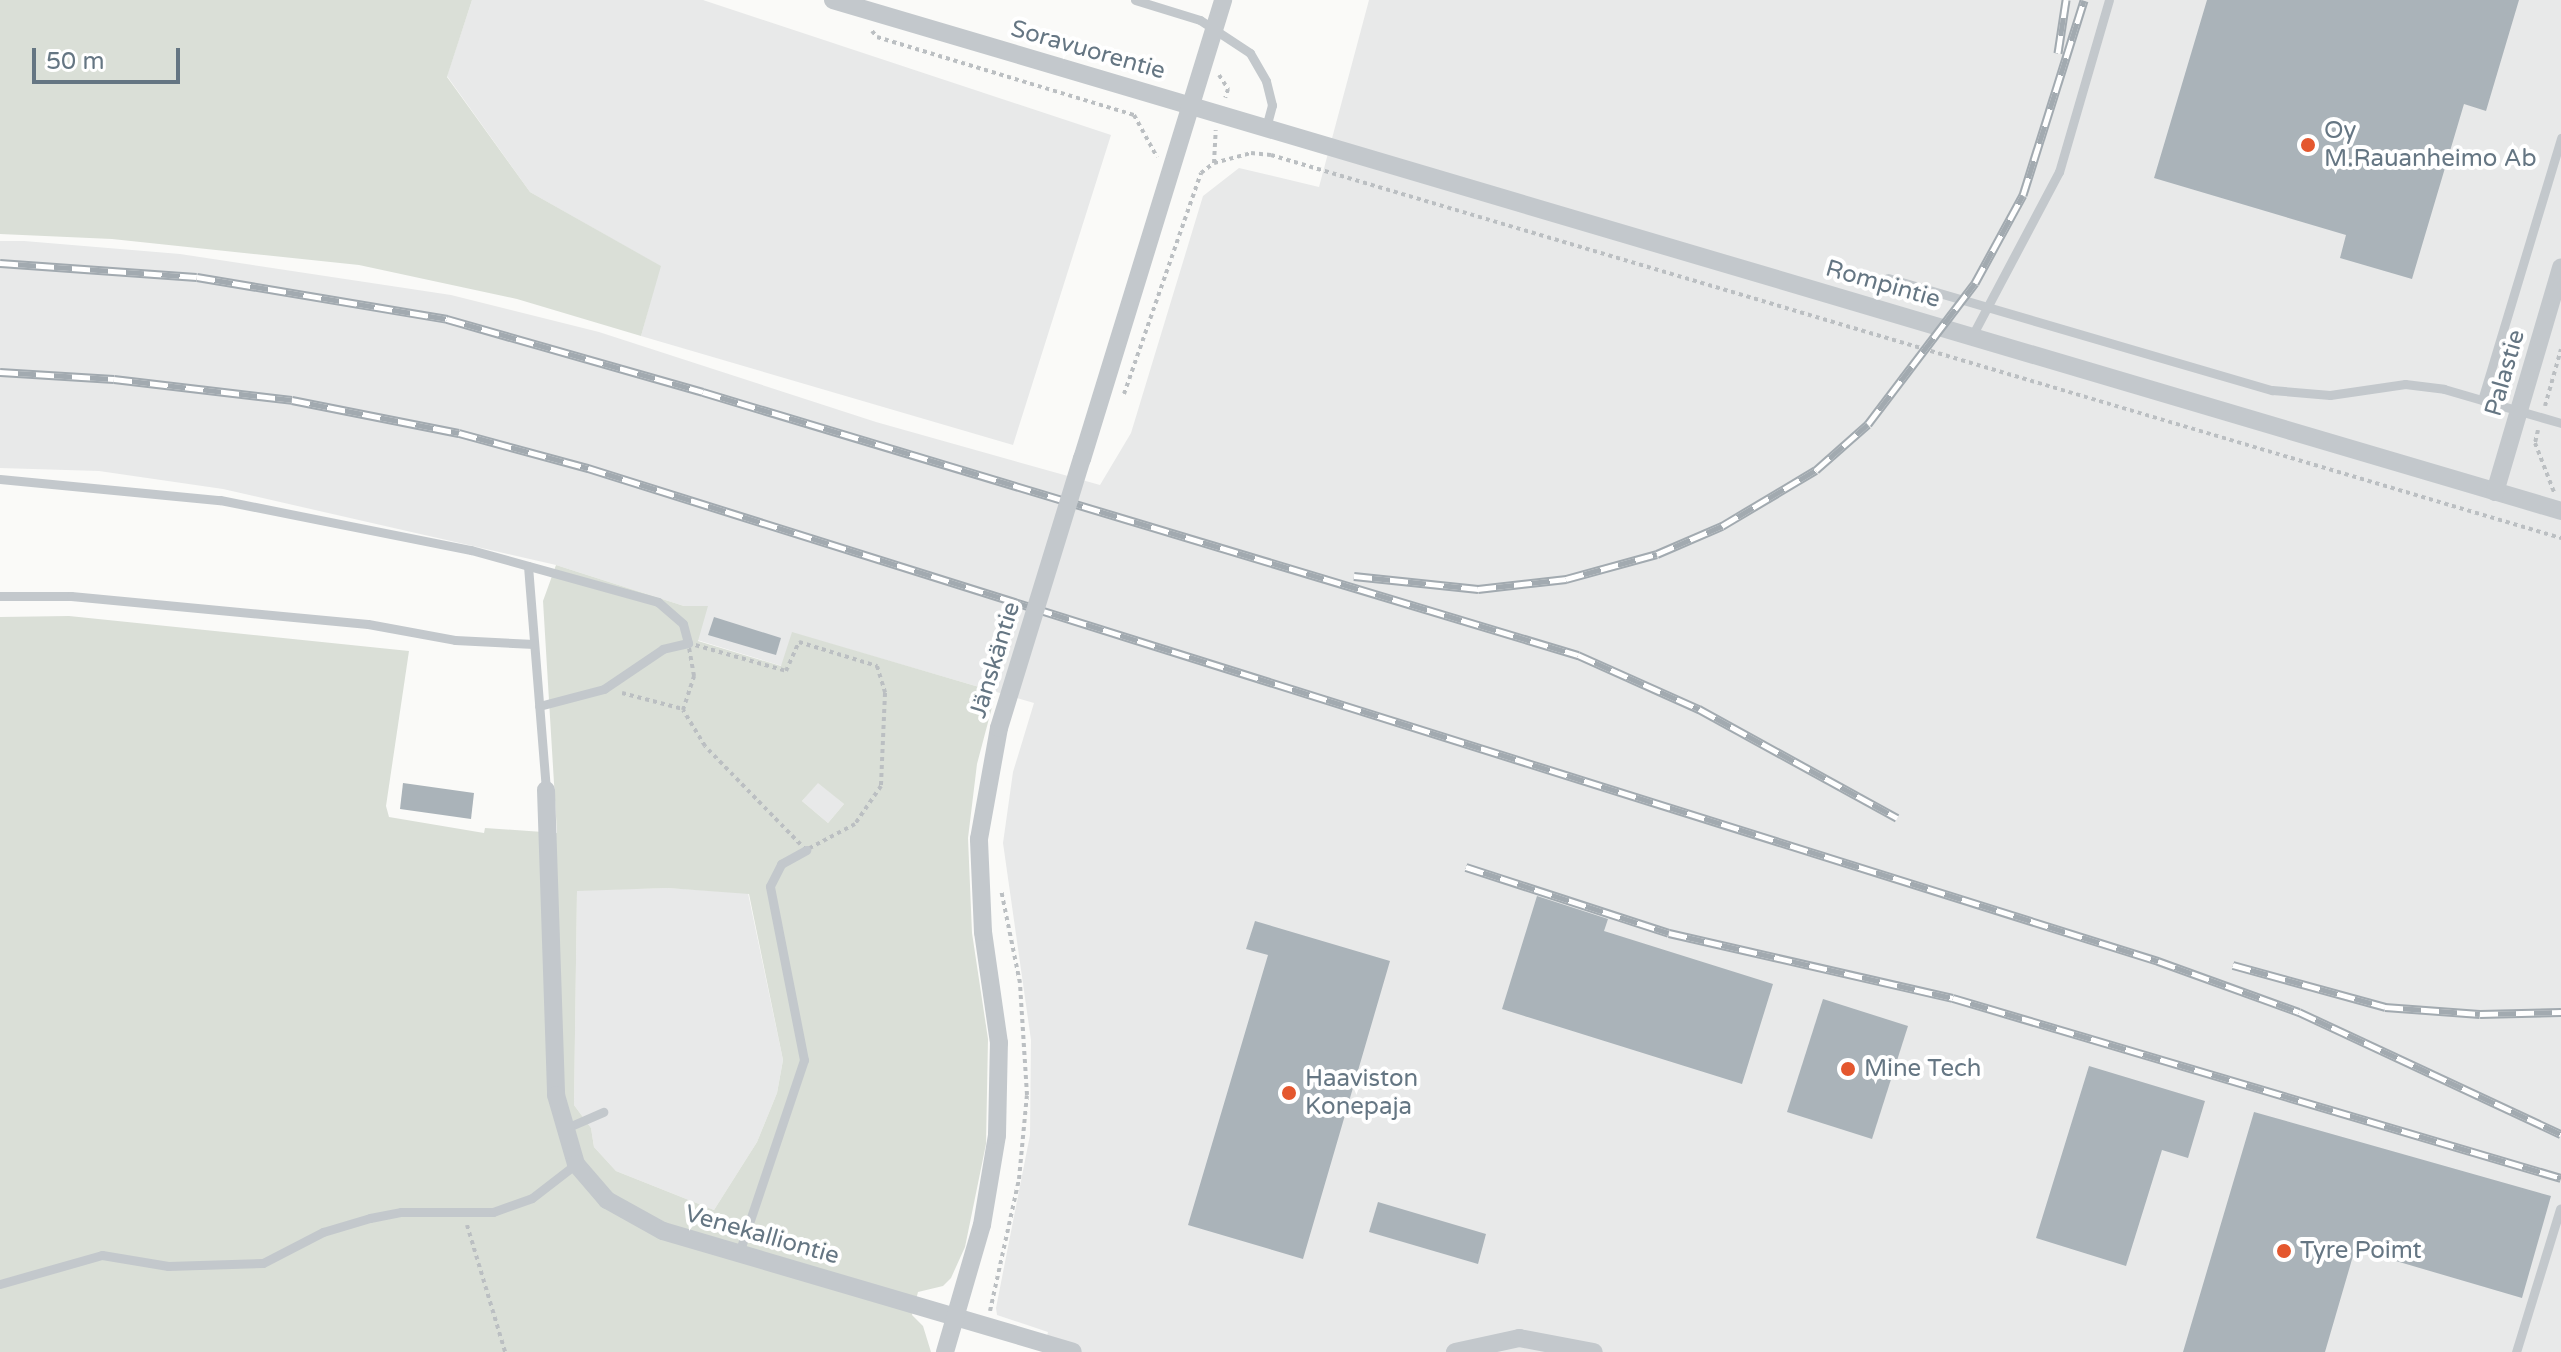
<!DOCTYPE html>
<html>
<head>
<meta charset="utf-8">
<style>
  body { margin:0 }
  #map { position:relative; width:2561px; height:1352px; overflow:hidden; background:#fafaf8; font-family:"Varela Round",sans-serif }
  div>[style] { position:absolute }
  [style*='--x'] { left:calc(var(--x)*1px); top:calc(var(--y)*1px); width:calc(var(--w)*1px); rotate:calc(var(--a)*1deg) }
  .built>* { inset:0; background:#e8e9e9 }
  .green>* { inset:0; background:#dadfd7 }
  .building>* { inset:0; background:#aab3b9 }
  .path>* { height:4px; margin-top:-2px; transform-origin:0; background:repeating-linear-gradient(90deg,#bbbfc2 0 4px,transparent 0 8px) }
  .service>* { height:9px; margin:-4.5px; padding:0 4.5px; transform-origin:4.5px; border-radius:4.5px; background:#c3c8cc }
  .minor>* { height:18px; margin:-9px; padding:0 9px; transform-origin:9px; border-radius:9px; background:#c3c8cc }
  .rail>* { height:9px; margin-top:-4.5px; transform-origin:0; background:repeating-linear-gradient(90deg,#fff 0 18px,#a2aab0 0 36px); box-sizing:border-box; border-block:2px solid #a2aab0 }
  .minor-bridge>* { height:18px; margin:-9px; padding:0 9px; transform-origin:9px; border-radius:9px; background:#c3c8cc }
  .dots>* { width:22px; height:22px; translate:-50% -50%; box-sizing:border-box; border:4px solid #fff; border-radius:50% }
  span { translate:-50% -50%; white-space:nowrap; text-align:center; line-height:1.15; -webkit-text-stroke:8px #fff; paint-order:stroke }
  .street-label { font-size:24px; color:#657683 }
  .poi-label { font-size:24px; color:#657683 }
  .left { translate:0 -50%; text-align:left }
  .scale { position:absolute; left:32px; top:48px; width:148px; height:36px; box-sizing:border-box; border:4px solid #657683; border-top:0; padding-left:10px; font-size:24px; line-height:28px; white-space:nowrap; color:#657683; -webkit-text-stroke:6px #fff; paint-order:stroke }
</style>
</head>
<body>
<div id="map">
  <div class="built">
    <div style="clip-path:polygon(472px 0,703px 0,1111px 135px,1013px 445px,641px 336px,660px 266px,530px 192px,447px 76px)"></div>
    <div style="clip-path:polygon(1369px 0,2561px 0,2561px 1352px,1043px 1352px,1048px 1332px,997px 1315px,996px 1308px,1030px 1135px,1031px 1040px,1003px 843px,1013px 772px,1034px 703px,793px 633px,782px 666px,697px 640px,707px 606px,684px 606px,556px 565px,223px 489px,99px 471px,0 468px,0 241px,24px 241px,180px 254px,451px 295px,599px 332px,876px 422px,1100px 485px,1131px 433px,1203px 196px,1239px 168px,1319px 187px)"></div>
    <div style="clip-path:polygon(818px 782px,844px 804px,828px 823px,802px 801px)"></div>
    <div style="clip-path:polygon(667px 888px,748px 893px,783px 1060px,777px 1093px,757px 1142px,714px 1210px,616px 1171px,594px 1147px,591px 1128px,574px 1105px,577px 890px)"></div>
  </div>
  <div class="green">
    <div style="clip-path:polygon(0 0,472px 0,447px 77px,530px 192px,661px 266px,641px 336px,517px 299px,359px 265px,112px 239px,0 234px)"></div>
    <div style="clip-path:polygon(evenodd,556px 565px,684px 606px,708px 606px,698px 641px,781px 666px,792px 632px,996px 692px,977px 764px,968px 838px,972px 933px,988px 1039px,986px 1144px,965px 1247px,951px 1278px,943px 1286px,918px 1292px,912px 1315px,923px 1326px,931px 1352px,0 1352px,0 617px,69px 616px,409px 651px,386px 806px,389px 817px,484px 833px,485px 828px,557px 833px,543px 601px,556px 565px,818px 783px,844px 804px,828px 823px,802px 801px,818px 783px,556px 565px,667px 888px,749px 894px,783px 1060px,777px 1093px,757px 1142px,714px 1210px,616px 1171px,594px 1147px,591px 1128px,574px 1105px,577px 891px,667px 888px)"></div>
  </div>
  <div class="building">
    <div style="clip-path:polygon(2207px 0,2519px 0,2486px 111px,2464px 104px,2412px 279px,2340px 258px,2346px 235px,2154px 178px)"></div>
    <div style="clip-path:polygon(714px 617px,781px 638px,776px 655px,708px 635px)"></div>
    <div style="clip-path:polygon(403px 783px,474px 793px,471px 819px,400px 809px)"></div>
    <div style="clip-path:polygon(1537px 896px,1608px 919px,1604px 931px,1773px 984px,1742px 1084px,1502px 1009px)"></div>
    <div style="clip-path:polygon(1255px 921px,1390px 961px,1303px 1259px,1188px 1225px,1268px 955px,1246px 949px)"></div>
    <div style="clip-path:polygon(1823px 999px,1908px 1026px,1872px 1139px,1787px 1112px)"></div>
    <div style="clip-path:polygon(2089px 1066px,2205px 1101px,2188px 1158px,2162px 1150px,2126px 1266px,2036px 1238px)"></div>
    <div style="clip-path:polygon(2254px 1112px,2551px 1196px,2522px 1298px,2355px 1249px,2325px 1352px,2183px 1352px)"></div>
    <div style="clip-path:polygon(1378px 1202px,1486px 1234px,1478px 1264px,1369px 1232px)"></div>
  </div>
  <div class="path">
    <div style="--x:872;--y:31;--w:8;--a:50"></div>
    <div style="--x:877;--y:37;--w:269;--a:16.9"></div>
    <div style="--x:1134;--y:115;--w:48;--a:61.3"></div>
    <div style="--x:1219;--y:75;--w:17;--a:57"></div>
    <div style="--x:1228;--y:89;--w:9;--a:108"></div>
    <div style="--x:1214;--y:163;--w:33;--a:-87"></div>
    <div style="--x:1124;--y:394;--w:234;--a:-70.8"></div>
    <div style="--x:1201;--y:173;--w:16;--a:-38"></div>
    <div style="--x:1214;--y:163;--w:38;--a:-15"></div>
    <div style="--x:1251;--y:153;--w:20;--a:6"></div>
    <div style="--x:1271;--y:155;--w:1346;--a:16.54"></div>
    <div style="--x:2545;--y:406;--w:59;--a:-74.3"></div>
    <div style="--x:2538;--y:430;--w:13;--a:103"></div>
    <div style="--x:2535;--y:443;--w:53;--a:68.8"></div>
    <div style="--x:799;--y:642;--w:82;--a:17.1"></div>
    <div style="--x:877;--y:666;--w:28;--a:73"></div>
    <div style="--x:885;--y:693;--w:93;--a:92.5"></div>
    <div style="--x:881;--y:786;--w:46;--a:124.4"></div>
    <div style="--x:855;--y:824;--w:55;--a:152"></div>
    <div style="--x:806;--y:850;--w:145;--a:-134.2"></div>
    <div style="--x:705;--y:746;--w:42;--a:-121.4"></div>
    <div style="--x:683;--y:710;--w:36;--a:-72"></div>
    <div style="--x:694;--y:676;--w:34;--a:-100"></div>
    <div style="--x:688;--y:643;--w:102;--a:15.9"></div>
    <div style="--x:786;--y:671;--w:32;--a:-66"></div>
    <div style="--x:622;--y:693;--w:63;--a:14.7"></div>
    <div style="--x:467;--y:1225;--w:133;--a:73.3"></div>
    <div style="--x:990;--y:1311;--w:135;--a:-77.6"></div>
    <div style="--x:1019;--y:1179;--w:84;--a:-84.6"></div>
    <div style="--x:1027;--y:1095;--w:112;--a:-93.6"></div>
    <div style="--x:1020;--y:983;--w:95;--a:-101.5"></div>
  </div>
  <div class="service">
    <div style="--x:1135;--y:0;--w:68;--a:17.1"></div>
    <div style="--x:1200;--y:20;--w:60;--a:33.4"></div>
    <div style="--x:1250;--y:53;--w:32;--a:60"></div>
    <div style="--x:1266;--y:81;--w:25;--a:76"></div>
    <div style="--x:1272;--y:105;--w:23;--a:105"></div>
    <div style="--x:1888;--y:278;--w:400;--a:16.3"></div>
    <div style="--x:2272;--y:390;--w:58;--a:4.9"></div>
    <div style="--x:2330;--y:395;--w:76;--a:-8.3"></div>
    <div style="--x:2405;--y:384;--w:39;--a:7"></div>
    <div style="--x:2444;--y:389;--w:122;--a:16.2"></div>
    <div style="--x:1972;--y:336;--w:186;--a:-62.1"></div>
    <div style="--x:2059;--y:172;--w:179;--a:-73.8"></div>
    <div style="--x:2482;--y:400;--w:274;--a:-73.2"></div>
    <div style="--x:0;--y:479;--w:221;--a:5.5"></div>
    <div style="--x:220;--y:500;--w:256;--a:11.3"></div>
    <div style="--x:471;--y:550;--w:194;--a:15.5"></div>
    <div style="--x:658;--y:602;--w:33;--a:41"></div>
    <div style="--x:683;--y:624;--w:20;--a:75"></div>
    <div style="--x:688;--y:643;--w:26;--a:167"></div>
    <div style="--x:663;--y:649;--w:71;--a:145.9"></div>
    <div style="--x:604;--y:689;--w:67;--a:165.3"></div>
    <div style="--x:528;--y:566;--w:225;--a:85.4"></div>
    <div style="--x:0;--y:596;--w:71;--a:0"></div>
    <div style="--x:71;--y:596;--w:298;--a:5.4"></div>
    <div style="--x:368;--y:624;--w:88;--a:10.4"></div>
    <div style="--x:455;--y:640;--w:79;--a:2.9"></div>
    <div style="--x:564;--y:1129;--w:43;--a:-23.6"></div>
    <div style="--x:739;--y:1253;--w:204;--a:-71.4"></div>
    <div style="--x:804;--y:1060;--w:177;--a:-101.1"></div>
    <div style="--x:770;--y:886;--w:25;--a:-63"></div>
    <div style="--x:781;--y:864;--w:29;--a:-29"></div>
    <div style="--x:0;--y:1284;--w:106;--a:-15.9"></div>
    <div style="--x:102;--y:1255;--w:67;--a:9.5"></div>
    <div style="--x:168;--y:1266;--w:95;--a:-1.8"></div>
    <div style="--x:263;--y:1263;--w:68;--a:-27.3"></div>
    <div style="--x:323;--y:1232;--w:49;--a:-16.6"></div>
    <div style="--x:370;--y:1218;--w:32;--a:-11"></div>
    <div style="--x:401;--y:1212;--w:92;--a:0"></div>
    <div style="--x:493;--y:1212;--w:41;--a:-19.7"></div>
    <div style="--x:532;--y:1198;--w:56;--a:-37.7"></div>
    <div style="--x:2516;--y:1352;--w:150;--a:-72.9"></div>
  </div>
  <div class="minor">
    <div style="--x:833;--y:0;--w:1802;--a:16.47"></div>
    <div style="--x:1082;--y:459;--w:480;--a:-72.9"></div>
    <div style="--x:2495;--y:492;--w:234;--a:-73.6"></div>
    <div style="--x:546;--y:790;--w:305;--a:88.1"></div>
    <div style="--x:556;--y:1095;--w:72;--a:73.8"></div>
    <div style="--x:576;--y:1164;--w:48;--a:49.3"></div>
    <div style="--x:607;--y:1200;--w:64;--a:29"></div>
    <div style="--x:663;--y:1231;--w:427;--a:16.4"></div>
    <div style="--x:945;--y:1352;--w:132;--a:-73.8"></div>
    <div style="--x:982;--y:1225;--w:91;--a:-80.5"></div>
    <div style="--x:997;--y:1135;--w:92;--a:-88.8"></div>
    <div style="--x:999;--y:1043;--w:112;--a:-98.2"></div>
    <div style="--x:983;--y:932;--w:93;--a:-92.5"></div>
    <div style="--x:979;--y:839;--w:113;--a:-79.8"></div>
    <div style="--x:1455;--y:1352;--w:66;--a:-12.3"></div>
    <div style="--x:1519;--y:1338;--w:76;--a:10.6"></div>
  </div>
  <div class="rail">
    <div style="--x:2058;--y:53;--w:54;--a:-81.4"></div>
    <div style="--x:0;--y:263;--w:197;--a:4.1"></div>
    <div style="--x:197;--y:277;--w:254;--a:9.5"></div>
    <div style="--x:447;--y:319;--w:266;--a:15.9"></div>
    <div style="--x:703;--y:392;--w:914;--a:16.73"></div>
    <div style="--x:1578;--y:655;--w:133;--a:24.1"></div>
    <div style="--x:1699;--y:709;--w:226;--a:28.8"></div>
    <div style="--x:0;--y:372;--w:114;--a:3.5"></div>
    <div style="--x:114;--y:379;--w:179;--a:6.7"></div>
    <div style="--x:292;--y:400;--w:170;--a:11.2"></div>
    <div style="--x:459;--y:433;--w:134;--a:15.2"></div>
    <div style="--x:588;--y:468;--w:1646;--a:17.43"></div>
    <div style="--x:2158;--y:961;--w:150;--a:19.9"></div>
    <div style="--x:2299;--y:1012;--w:289;--a:25"></div>
    <div style="--x:1354;--y:576;--w:125;--a:6"></div>
    <div style="--x:1478;--y:589;--w:89;--a:-6.5"></div>
    <div style="--x:1566;--y:579;--w:94;--a:-15.4"></div>
    <div style="--x:1657;--y:554;--w:71;--a:-23.3"></div>
    <div style="--x:1722;--y:526;--w:109;--a:-30.8"></div>
    <div style="--x:1816;--y:470;--w:69;--a:-41.5"></div>
    <div style="--x:1868;--y:424;--w:177;--a:-52.8"></div>
    <div style="--x:1975;--y:283;--w:100;--a:-61.4"></div>
    <div style="--x:2023;--y:195;--w:204;--a:-72.6"></div>
    <div style="--x:1466;--y:867;--w:213;--a:18"></div>
    <div style="--x:1669;--y:933;--w:291;--a:12.9"></div>
    <div style="--x:1953;--y:998;--w:634;--a:16.49"></div>
    <div style="--x:2233;--y:965;--w:158;--a:15.4"></div>
    <div style="--x:2385;--y:1007;--w:95;--a:4.2"></div>
    <div style="--x:2480;--y:1014;--w:81;--a:-1.4"></div>
  </div>
  <div class="minor-bridge">
    <div style="--x:999;--y:728;--w:282;--a:-72.9"></div>
  </div>
  <div class="dots">
    <div style="left:2308px;top:145px;background:#e4572e"></div>
    <div style="left:1848px;top:1069px;background:#e4572e"></div>
    <div style="left:1289px;top:1093px;background:#e4572e"></div>
    <div style="left:2284px;top:1251px;background:#e4572e"></div>
  </div>
  <div class="street-label">
    <span style="left:1088px;top:50px;rotate:16deg">Soravuorentie</span>
    <span style="left:1883px;top:284px;rotate:16deg">Rompintie</span>
    <span style="left:2505px;top:373px;rotate:-74deg">Palastie</span>
    <span style="left:995px;top:660px;rotate:-73deg">Jänskäntie</span>
    <span style="left:762px;top:1235px;rotate:16deg">Venekalliontie</span>
  </div>
  <div class="poi-label">
    <span class="left" style="left:2324px;top:145px">Oy<br>M.Rauanheimo Ab</span>
    <span class="left" style="left:1864px;top:1069px">Mine Tech</span>
    <span class="left" style="left:1305px;top:1093px">Haaviston<br>Konepaja</span>
    <span class="left" style="left:2300px;top:1251px">Tyre Poimt</span>
  </div>
  <div class="scale">50 m</div>
</div>
</body>
</html>
